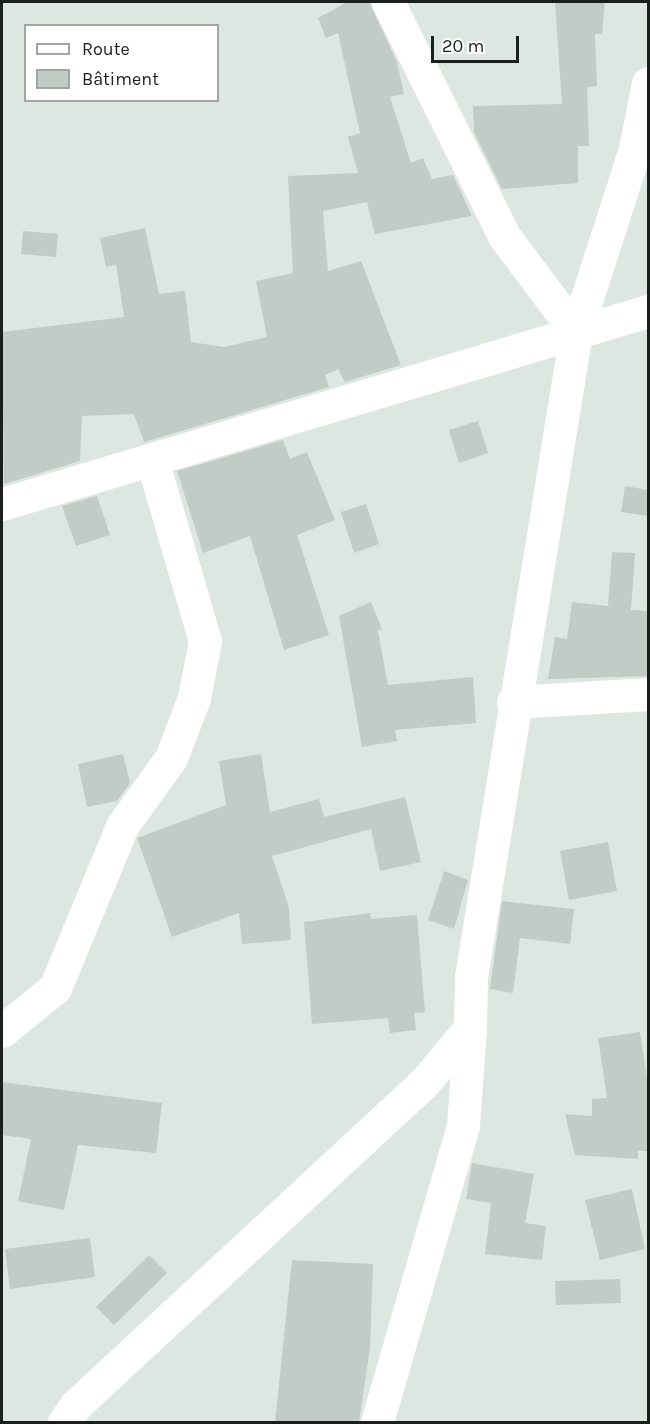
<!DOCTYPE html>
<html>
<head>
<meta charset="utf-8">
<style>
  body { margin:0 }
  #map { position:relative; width:650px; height:1424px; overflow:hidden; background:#dce7e1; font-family:Karla,sans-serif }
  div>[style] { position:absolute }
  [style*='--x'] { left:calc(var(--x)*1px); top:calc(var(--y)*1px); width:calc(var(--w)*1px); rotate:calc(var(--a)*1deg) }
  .building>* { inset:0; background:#c1ccc6 }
  .street>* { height:33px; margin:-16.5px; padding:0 16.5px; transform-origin:16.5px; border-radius:16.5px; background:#fff }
  .secondary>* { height:33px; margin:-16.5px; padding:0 16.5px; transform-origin:16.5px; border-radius:16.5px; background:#fff }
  span { translate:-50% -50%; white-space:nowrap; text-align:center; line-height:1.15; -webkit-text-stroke:5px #fff; paint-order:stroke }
  .frame { position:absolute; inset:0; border:3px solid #1a1e1c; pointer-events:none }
  .legend { position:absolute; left:24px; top:24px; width:195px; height:78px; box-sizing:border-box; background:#fff; border:2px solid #a3a5a4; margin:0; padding:8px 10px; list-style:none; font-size:18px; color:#1a1e1c }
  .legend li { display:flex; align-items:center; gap:12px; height:30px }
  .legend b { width:30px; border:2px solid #a3a5a4 }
  .scale { position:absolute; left:431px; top:36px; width:88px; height:27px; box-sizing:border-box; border:3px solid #1a1e1c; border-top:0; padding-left:8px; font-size:18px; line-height:21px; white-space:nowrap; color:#1a1e1c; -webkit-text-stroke:4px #fff; paint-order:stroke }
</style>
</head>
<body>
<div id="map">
  <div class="building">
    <div style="clip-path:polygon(347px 2px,369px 2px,397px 62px,404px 94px,390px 97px,411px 163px,423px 158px,432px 179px,453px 175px,472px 216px,375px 234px,367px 202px,323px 211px,328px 271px,361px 261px,401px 365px,345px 382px,338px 369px,325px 375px,329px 387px,144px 442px,134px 414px,82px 416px,80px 461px,4px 484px,2px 332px,124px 317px,116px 265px,106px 267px,100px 238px,145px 228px,159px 294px,185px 291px,191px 342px,224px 347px,267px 337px,256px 281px,293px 273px,288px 176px,358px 173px,348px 137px,360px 133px,338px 33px,326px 38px,318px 18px)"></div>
    <div style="clip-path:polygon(555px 2px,605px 2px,602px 34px,595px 34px,597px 86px,587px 87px,589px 146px,578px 146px,578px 183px,502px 189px,474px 132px,473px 106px,562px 104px)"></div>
    <div style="clip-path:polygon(23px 231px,58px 234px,56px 257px,21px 254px)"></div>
    <div style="clip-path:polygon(478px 421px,488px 453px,459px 463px,449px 430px)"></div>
    <div style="clip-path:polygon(283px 440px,290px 459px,307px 452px,335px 520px,297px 535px,329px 635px,284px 650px,250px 536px,203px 553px,177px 471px)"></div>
    <div style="clip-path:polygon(625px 486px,648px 490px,648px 516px,621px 512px)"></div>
    <div style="clip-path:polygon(97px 496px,110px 535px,76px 546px,62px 506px)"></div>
    <div style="clip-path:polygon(366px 504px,379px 544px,354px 553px,341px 512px)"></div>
    <div style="clip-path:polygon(612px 552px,635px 553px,631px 610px,648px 611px,648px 676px,548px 679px,555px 637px,567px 639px,572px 602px,608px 606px)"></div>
    <div style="clip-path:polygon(371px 602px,382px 629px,378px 631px,388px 685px,473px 677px,476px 723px,395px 730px,397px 741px,362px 747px,339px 616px)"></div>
    <div style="clip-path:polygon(123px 754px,130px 783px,117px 801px,87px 807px,78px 764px)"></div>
    <div style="clip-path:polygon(261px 754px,270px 812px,319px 799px,324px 817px,405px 797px,421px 862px,380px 871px,371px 829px,272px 856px,289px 908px,291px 940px,242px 944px,239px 913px,172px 937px,137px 838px,226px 805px,219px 761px)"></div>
    <div style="clip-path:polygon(608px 842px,617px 891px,569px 900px,560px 851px)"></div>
    <div style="clip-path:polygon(444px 871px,468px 880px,454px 929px,428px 920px)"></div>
    <div style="clip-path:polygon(502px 901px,574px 909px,570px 944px,520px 938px,513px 993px,490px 989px)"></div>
    <div style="clip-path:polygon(370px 913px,371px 919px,417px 915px,425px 1012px,414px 1013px,416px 1030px,390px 1033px,388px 1018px,312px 1024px,304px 922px)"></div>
    <div style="clip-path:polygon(640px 1032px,648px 1086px,648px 1151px,638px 1151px,638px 1159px,575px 1155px,565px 1114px,592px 1116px,592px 1099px,607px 1098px,598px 1038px)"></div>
    <div style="clip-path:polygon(2px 1082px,162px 1103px,156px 1153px,78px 1145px,64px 1210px,18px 1201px,31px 1139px,2px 1135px)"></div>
    <div style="clip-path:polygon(472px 1163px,534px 1174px,525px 1223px,546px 1226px,542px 1260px,485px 1254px,491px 1203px,466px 1199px)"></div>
    <div style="clip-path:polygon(632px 1189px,645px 1249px,600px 1260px,585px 1200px)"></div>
    <div style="clip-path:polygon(90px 1238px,95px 1277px,10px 1289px,5px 1249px)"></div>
    <div style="clip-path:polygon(149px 1255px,167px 1273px,114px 1325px,96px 1307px)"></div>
    <div style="clip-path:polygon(292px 1260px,373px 1264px,370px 1348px,359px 1422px,275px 1422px)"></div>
    <div style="clip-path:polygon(620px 1279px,621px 1303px,556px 1305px,555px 1281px)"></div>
  </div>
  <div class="street">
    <div style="--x:388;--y:2;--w:261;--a:63.6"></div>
    <div style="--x:504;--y:236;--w:120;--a:53.1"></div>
    <div style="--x:2;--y:504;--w:674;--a:-16.63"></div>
    <div style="--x:513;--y:702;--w:135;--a:-3.4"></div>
    <div style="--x:2;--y:1031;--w:68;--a:-39.1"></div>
    <div style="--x:55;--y:988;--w:175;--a:-67.5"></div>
    <div style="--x:122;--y:826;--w:84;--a:-54.2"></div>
    <div style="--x:171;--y:758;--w:64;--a:-69"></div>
    <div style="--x:194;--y:698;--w:58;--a:-79.1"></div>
    <div style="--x:205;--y:641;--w:189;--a:-106.3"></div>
    <div style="--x:377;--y:1422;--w:308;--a:-73.8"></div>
    <div style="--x:463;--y:1126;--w:98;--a:-85.9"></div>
  </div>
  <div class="secondary">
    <div style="--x:64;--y:1422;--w:21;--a:-55"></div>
    <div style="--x:76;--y:1405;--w:473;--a:-42.8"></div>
    <div style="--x:423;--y:1084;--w:73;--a:-50"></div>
    <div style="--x:470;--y:1028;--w:51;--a:-88.9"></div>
    <div style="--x:471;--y:977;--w:653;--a:-80.75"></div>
    <div style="--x:576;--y:332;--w:192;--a:-72.1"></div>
    <div style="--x:635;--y:149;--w:67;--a:-78.9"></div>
  </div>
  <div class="frame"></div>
  <ul class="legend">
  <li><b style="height:8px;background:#fff"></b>Route</li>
  <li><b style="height:16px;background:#c1ccc6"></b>Bâtiment</li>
  </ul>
  <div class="scale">20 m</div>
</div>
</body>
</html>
